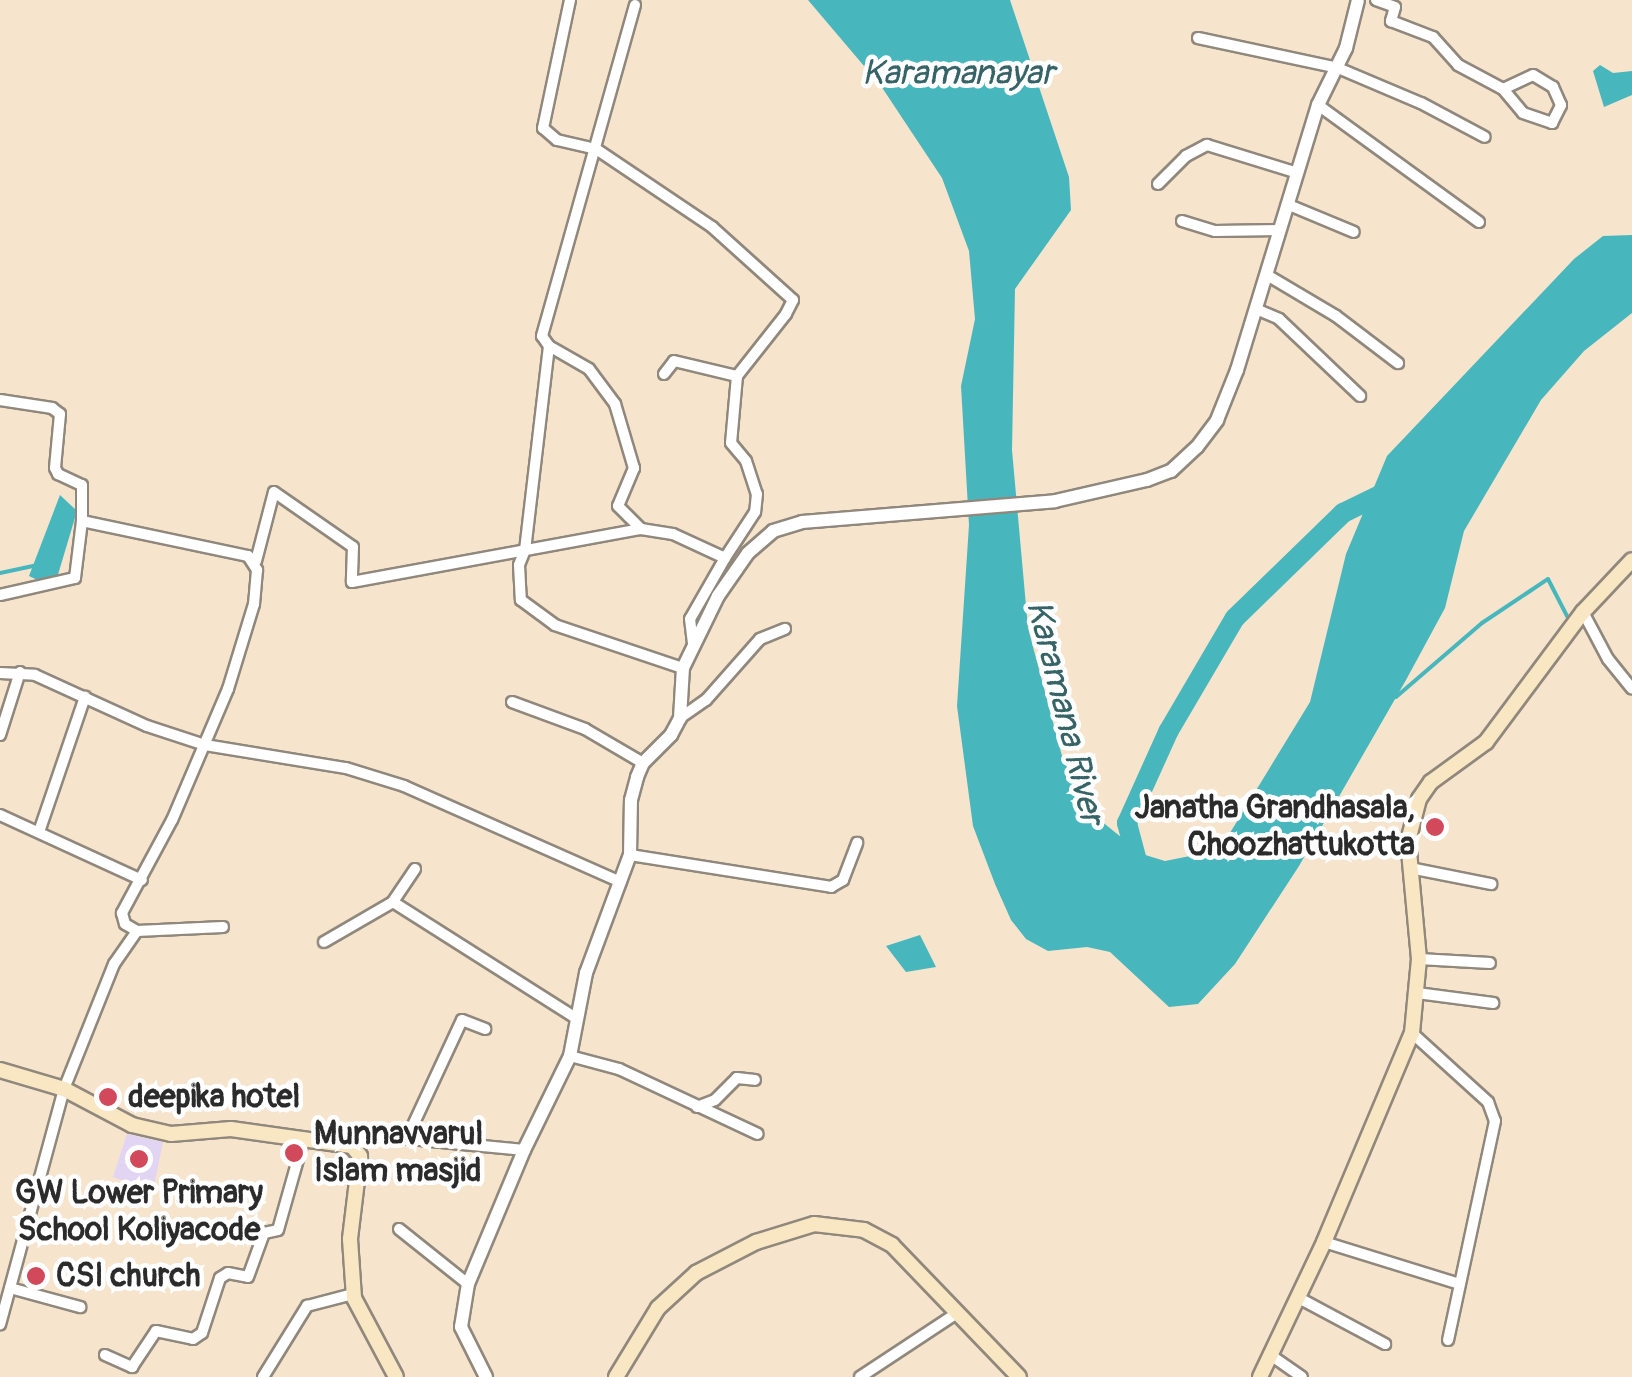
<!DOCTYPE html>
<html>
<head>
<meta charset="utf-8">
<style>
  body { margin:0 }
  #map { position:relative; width:1632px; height:1377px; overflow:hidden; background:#f6e4cd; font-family:Pangolin,sans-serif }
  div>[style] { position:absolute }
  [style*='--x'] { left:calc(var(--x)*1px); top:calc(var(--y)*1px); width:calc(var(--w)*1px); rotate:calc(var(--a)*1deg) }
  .built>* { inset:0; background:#e2d4f3 }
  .water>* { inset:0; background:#47b7bd }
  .stream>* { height:4px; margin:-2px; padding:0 2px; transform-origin:2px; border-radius:2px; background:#47b7bd }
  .river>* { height:20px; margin:-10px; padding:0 10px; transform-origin:10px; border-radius:10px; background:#47b7bd }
  .roads { filter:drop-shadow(2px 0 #90887c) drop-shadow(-2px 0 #90887c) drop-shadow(0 2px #90887c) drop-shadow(0 -2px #90887c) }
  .minor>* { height:10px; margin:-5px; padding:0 5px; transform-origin:5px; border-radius:5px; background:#fff }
  .tertiary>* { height:12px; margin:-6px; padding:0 6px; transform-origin:6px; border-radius:6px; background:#fff }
  .secondary>* { height:14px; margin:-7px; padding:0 7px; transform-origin:7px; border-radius:7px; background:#f9e7c3 }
  .dots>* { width:28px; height:28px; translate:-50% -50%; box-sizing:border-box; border:5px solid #fff; border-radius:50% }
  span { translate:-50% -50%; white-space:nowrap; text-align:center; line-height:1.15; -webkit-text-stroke:9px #fff; paint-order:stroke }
  .poi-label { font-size:32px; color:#2b2b2b; font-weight:700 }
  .right { translate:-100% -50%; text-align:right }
  .left { translate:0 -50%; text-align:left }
  .water-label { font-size:35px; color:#366365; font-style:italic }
</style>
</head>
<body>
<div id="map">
  <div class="built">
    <div style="clip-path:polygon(127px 1134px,163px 1142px,153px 1191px,113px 1177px)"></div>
  </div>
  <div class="water">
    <div style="clip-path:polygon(808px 0,1010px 0,1069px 177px,1071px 210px,1015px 289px,1012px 450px,1028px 628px,1062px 756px,1085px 808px,1142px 854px,1165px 861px,1200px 854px,1225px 841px,1310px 702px,1346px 554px,1387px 456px,1574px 259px,1603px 236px,1632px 235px,1632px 313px,1584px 351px,1541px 400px,1464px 531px,1445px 608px,1406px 680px,1299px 866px,1235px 964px,1198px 1004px,1169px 1007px,1110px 952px,1087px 947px,1048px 951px,1026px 939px,1011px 920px,995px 884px,973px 826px,957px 706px,969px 525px,961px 386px,975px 319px,969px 251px,942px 178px,881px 86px)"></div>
    <div style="clip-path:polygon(1600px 65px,1613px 73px,1632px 71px,1632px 95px,1604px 107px,1593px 71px)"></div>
    <div style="clip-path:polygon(60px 495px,77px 511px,54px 588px,29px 576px)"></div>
    <div style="clip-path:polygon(920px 935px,936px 967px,906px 972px,886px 946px)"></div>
  </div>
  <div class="stream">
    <div style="--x:0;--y:573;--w:35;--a:-12"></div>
    <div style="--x:1396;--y:697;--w:113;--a:-40.7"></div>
    <div style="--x:1482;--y:623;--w:79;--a:-33.7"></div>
    <div style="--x:1548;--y:579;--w:42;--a:62.8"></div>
  </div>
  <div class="river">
    <div style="--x:1140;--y:872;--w:51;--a:-104.9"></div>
    <div style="--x:1127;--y:823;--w:100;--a:-65.7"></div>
    <div style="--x:1168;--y:732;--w:132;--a:-59.6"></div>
    <div style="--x:1235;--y:618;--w:151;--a:-44.2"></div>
    <div style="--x:1343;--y:513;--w:52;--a:-26.1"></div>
  </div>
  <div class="roads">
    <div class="minor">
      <div style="--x:570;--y:0;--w:131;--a:101.9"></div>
      <div style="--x:543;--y:128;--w:18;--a:41"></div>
      <div style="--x:557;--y:140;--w:40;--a:13"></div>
      <div style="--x:596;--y:149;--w:140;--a:33.9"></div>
      <div style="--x:712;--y:227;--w:109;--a:42"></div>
      <div style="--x:793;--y:300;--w:16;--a:117"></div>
      <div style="--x:786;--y:314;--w:79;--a:128.3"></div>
      <div style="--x:737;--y:376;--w:67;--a:95.1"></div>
      <div style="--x:731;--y:443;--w:23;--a:50"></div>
      <div style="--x:746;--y:461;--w:35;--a:72"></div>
      <div style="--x:757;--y:494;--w:18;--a:96"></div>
      <div style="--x:755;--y:512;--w:55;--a:123.1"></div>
      <div style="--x:1376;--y:0;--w:20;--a:20"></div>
      <div style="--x:1395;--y:7;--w:15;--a:106"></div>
      <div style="--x:1391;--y:21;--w:45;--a:20.9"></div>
      <div style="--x:1433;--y:37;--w:38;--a:48"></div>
      <div style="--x:1458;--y:65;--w:51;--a:28.1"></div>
      <div style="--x:1503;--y:89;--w:31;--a:50"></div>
      <div style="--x:1523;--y:113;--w:31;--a:19"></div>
      <div style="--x:1552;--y:123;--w:20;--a:-63"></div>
      <div style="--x:1561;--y:105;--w:20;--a:-114"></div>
      <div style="--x:1553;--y:87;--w:23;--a:-149"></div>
      <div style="--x:1533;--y:75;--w:33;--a:155"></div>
      <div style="--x:635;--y:5;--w:344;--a:105.7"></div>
      <div style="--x:542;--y:336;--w:12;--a:55"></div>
      <div style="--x:549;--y:346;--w:46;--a:29.9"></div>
      <div style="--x:589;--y:369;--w:44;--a:53.4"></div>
      <div style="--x:615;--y:404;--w:67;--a:73.5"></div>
      <div style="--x:634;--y:468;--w:41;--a:112.8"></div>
      <div style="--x:618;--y:506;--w:33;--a:45"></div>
      <div style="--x:1198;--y:38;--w:143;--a:12.1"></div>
      <div style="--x:1338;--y:68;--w:90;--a:22.9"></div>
      <div style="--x:1421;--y:103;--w:72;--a:28"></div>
      <div style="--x:1318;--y:105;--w:199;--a:36"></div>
      <div style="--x:1158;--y:184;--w:40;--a:-45"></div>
      <div style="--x:1186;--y:156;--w:24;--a:-28"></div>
      <div style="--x:1207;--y:145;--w:95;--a:17.1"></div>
      <div style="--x:1289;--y:205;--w:70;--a:22.6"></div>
      <div style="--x:1182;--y:221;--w:34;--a:17"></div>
      <div style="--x:1215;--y:231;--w:65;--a:-0.9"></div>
      <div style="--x:1267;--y:275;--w:80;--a:30.7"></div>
      <div style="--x:1336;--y:316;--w:78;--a:37.2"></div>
      <div style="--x:1256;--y:309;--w:25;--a:23"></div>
      <div style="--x:1279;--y:319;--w:112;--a:43.5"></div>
      <div style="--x:549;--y:346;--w:205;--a:96.7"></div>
      <div style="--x:525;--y:550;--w:16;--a:112"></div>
      <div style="--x:519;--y:565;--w:35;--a:87"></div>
      <div style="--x:521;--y:600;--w:42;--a:36.3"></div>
      <div style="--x:555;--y:625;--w:135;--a:18.6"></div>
      <div style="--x:664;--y:374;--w:16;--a:-52"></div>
      <div style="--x:674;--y:361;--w:65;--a:13.4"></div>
      <div style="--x:0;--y:400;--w:53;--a:8.7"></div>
      <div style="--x:52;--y:408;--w:10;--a:37"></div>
      <div style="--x:60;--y:414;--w:54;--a:95.3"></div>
      <div style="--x:55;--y:468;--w:7;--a:63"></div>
      <div style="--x:58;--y:474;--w:26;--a:25"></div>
      <div style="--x:82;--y:485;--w:36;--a:90"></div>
      <div style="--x:82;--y:521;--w:170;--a:11.9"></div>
      <div style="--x:248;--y:556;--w:17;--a:57"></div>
      <div style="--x:257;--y:570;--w:34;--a:95"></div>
      <div style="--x:254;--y:604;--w:89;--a:107"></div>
      <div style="--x:228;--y:689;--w:142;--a:113.1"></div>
      <div style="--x:172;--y:820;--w:106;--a:118.3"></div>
      <div style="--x:122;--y:913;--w:11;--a:75"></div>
      <div style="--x:125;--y:924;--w:14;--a:30"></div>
      <div style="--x:137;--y:931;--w:40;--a:124.9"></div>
      <div style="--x:114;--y:964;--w:135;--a:111.8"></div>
      <div style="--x:64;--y:1089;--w:244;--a:105.2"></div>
      <div style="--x:256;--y:561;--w:71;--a:-75.4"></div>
      <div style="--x:274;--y:492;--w:96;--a:34.8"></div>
      <div style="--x:353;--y:547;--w:35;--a:92"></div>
      <div style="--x:352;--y:582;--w:294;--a:-10.4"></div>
      <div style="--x:641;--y:529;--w:32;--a:9"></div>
      <div style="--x:673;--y:534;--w:57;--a:24.8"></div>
      <div style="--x:725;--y:558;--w:70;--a:119.8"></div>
      <div style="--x:690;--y:619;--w:24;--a:83"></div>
      <div style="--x:0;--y:595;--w:77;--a:-12.8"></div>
      <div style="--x:75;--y:578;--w:57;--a:-83"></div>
      <div style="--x:1583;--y:612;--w:53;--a:62"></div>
      <div style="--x:1608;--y:659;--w:38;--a:51"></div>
      <div style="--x:0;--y:673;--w:35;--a:3"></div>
      <div style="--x:35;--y:675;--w:123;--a:24.5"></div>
      <div style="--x:147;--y:726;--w:61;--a:18.1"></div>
      <div style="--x:205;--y:745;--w:143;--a:9.3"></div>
      <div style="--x:346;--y:768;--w:61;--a:17.2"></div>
      <div style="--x:404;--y:786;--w:237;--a:23.9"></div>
      <div style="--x:512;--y:702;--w:78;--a:20.3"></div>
      <div style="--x:585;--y:729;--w:67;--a:30.4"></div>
      <div style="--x:680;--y:718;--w:32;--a:-35"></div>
      <div style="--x:706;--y:700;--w:81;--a:-48.5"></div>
      <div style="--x:760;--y:639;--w:27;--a:-22"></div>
      <div style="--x:0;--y:735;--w:66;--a:-72.4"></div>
      <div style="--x:0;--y:815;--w:156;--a:24.6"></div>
      <div style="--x:39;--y:832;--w:143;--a:-71.2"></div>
      <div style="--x:630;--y:855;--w:204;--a:9"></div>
      <div style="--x:831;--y:887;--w:14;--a:-30"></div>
      <div style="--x:843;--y:880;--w:40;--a:-69"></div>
      <div style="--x:1410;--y:868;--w:83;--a:11.2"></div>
      <div style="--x:415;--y:869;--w:40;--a:124"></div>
      <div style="--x:393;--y:902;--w:217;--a:32.4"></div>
      <div style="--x:137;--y:931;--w:86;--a:-2.7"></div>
      <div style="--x:324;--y:942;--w:80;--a:-30.1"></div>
      <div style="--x:1419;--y:959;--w:71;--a:3.2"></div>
      <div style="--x:1417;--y:993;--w:77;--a:7.5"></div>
      <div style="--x:1412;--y:1033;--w:103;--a:42.2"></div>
      <div style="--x:1488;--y:1102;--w:20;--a:70"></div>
      <div style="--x:1495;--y:1121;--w:224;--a:102.1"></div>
      <div style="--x:570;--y:1056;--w:51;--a:14.9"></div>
      <div style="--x:619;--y:1069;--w:153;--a:25.1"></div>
      <div style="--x:697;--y:1107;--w:19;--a:-21"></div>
      <div style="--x:715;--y:1100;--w:31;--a:-45"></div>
      <div style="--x:737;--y:1078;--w:18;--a:6"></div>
      <div style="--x:407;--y:1138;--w:130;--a:-65"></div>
      <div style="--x:462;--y:1020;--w:25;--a:21"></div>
      <div style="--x:352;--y:1146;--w:26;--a:-18"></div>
      <div style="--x:377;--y:1138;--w:22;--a:0"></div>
      <div style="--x:399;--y:1138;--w:126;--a:5.5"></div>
      <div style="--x:399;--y:1229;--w:88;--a:38.6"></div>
      <div style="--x:1324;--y:1242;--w:142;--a:17.2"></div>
      <div style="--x:10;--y:1288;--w:73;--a:15.2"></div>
      <div style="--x:1297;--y:1297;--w:100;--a:28.1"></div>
      <div style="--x:1269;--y:1354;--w:40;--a:34.9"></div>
      <div style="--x:105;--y:1355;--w:30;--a:24"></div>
      <div style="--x:132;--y:1367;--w:43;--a:-56.3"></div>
      <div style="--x:156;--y:1331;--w:38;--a:12"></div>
      <div style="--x:193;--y:1339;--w:11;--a:-34"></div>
      <div style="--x:202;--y:1333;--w:58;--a:-71.9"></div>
      <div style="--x:220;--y:1278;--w:9;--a:-32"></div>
      <div style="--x:228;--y:1273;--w:20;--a:11"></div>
      <div style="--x:248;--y:1277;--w:47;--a:-70"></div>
      <div style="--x:264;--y:1233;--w:14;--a:-12"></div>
      <div style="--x:278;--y:1230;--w:96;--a:-74.2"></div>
      <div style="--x:263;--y:1377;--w:84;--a:-58.2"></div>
      <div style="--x:307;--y:1306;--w:48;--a:-14.6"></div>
      <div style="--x:860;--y:1377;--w:116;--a:-33.4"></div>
    </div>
    <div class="tertiary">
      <div style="--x:486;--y:1377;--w:56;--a:-116.6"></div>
      <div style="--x:461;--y:1327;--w:44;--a:-80.8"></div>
      <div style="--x:468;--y:1284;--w:145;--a:-67.3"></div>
      <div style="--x:524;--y:1150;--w:105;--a:-63.9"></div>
      <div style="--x:570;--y:1056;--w:85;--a:-79.1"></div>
      <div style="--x:586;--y:973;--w:126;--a:-69.6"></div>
      <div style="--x:630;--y:855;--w:55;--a:-89"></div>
      <div style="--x:631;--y:800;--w:24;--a:-75"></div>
      <div style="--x:637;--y:777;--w:15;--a:-67"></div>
      <div style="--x:643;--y:763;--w:40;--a:-45"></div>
      <div style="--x:671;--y:735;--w:19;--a:-62"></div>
      <div style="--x:680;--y:718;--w:50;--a:-86.6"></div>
      <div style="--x:683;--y:668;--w:80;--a:-64.1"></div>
      <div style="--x:718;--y:596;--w:52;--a:-55.1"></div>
      <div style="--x:748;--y:553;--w:33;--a:-41"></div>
      <div style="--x:773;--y:531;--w:30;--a:-17"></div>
      <div style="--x:802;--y:522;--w:254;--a:-4.7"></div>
      <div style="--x:1055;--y:501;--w:94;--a:-12.9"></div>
      <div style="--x:1147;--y:480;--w:26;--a:-21"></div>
      <div style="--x:1171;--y:471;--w:35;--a:-43"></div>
      <div style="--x:1197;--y:447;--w:34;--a:-53"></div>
      <div style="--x:1217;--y:420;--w:54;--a:-68.2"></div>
      <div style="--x:1237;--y:370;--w:277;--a:-73"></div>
      <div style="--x:1318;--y:105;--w:64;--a:-63.8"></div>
      <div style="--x:1346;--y:48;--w:49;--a:-76"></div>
    </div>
    <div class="secondary">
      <div style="--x:0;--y:1070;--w:67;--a:16.5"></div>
      <div style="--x:64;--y:1089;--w:77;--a:27.9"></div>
      <div style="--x:132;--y:1125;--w:40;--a:13"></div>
      <div style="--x:171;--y:1134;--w:60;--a:-4.8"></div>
      <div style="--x:231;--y:1129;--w:122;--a:8"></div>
      <div style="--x:352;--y:1146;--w:13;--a:51"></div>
      <div style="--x:360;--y:1156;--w:84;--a:96.9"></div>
      <div style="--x:350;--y:1239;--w:59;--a:86.1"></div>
      <div style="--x:354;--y:1298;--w:89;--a:62"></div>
      <div style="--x:616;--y:1377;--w:81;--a:-58.7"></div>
      <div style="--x:658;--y:1308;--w:52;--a:-42.6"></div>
      <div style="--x:696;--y:1273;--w:68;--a:-27.3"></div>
      <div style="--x:756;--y:1242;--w:61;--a:-17.2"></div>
      <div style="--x:814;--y:1224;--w:50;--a:6.8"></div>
      <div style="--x:864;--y:1230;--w:32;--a:28"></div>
      <div style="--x:892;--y:1245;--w:183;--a:46.1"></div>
      <div style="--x:1260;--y:1377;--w:149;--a:-64.6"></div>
      <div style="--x:1324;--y:1242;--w:227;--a:-67.2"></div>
      <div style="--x:1412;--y:1033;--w:74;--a:-84.6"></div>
      <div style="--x:1419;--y:959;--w:119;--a:-95.3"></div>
      <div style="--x:1408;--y:841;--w:43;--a:-75.3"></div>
      <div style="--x:1419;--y:799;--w:21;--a:-55"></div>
      <div style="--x:1431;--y:782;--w:68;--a:-36"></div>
      <div style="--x:1486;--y:742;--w:162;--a:-53.3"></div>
      <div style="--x:1583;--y:612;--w:71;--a:-46.7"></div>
    </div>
  </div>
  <div class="dots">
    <div style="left:1435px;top:827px;background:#d1495b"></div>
    <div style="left:108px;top:1097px;background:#d1495b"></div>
    <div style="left:294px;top:1153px;background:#d1495b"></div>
    <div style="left:139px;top:1159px;background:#d1495b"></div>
    <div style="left:36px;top:1276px;background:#d1495b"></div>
  </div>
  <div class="poi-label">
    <span class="right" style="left:1415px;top:827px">Janatha Grandhasala,<br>Choozhattukotta</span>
    <span class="left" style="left:128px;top:1097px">deepika hotel</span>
    <span class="left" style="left:314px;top:1153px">Munnavvarul<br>Islam masjid</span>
    <span style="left:139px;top:1212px">GW Lower Primary<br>School Koliyacode</span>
    <span class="left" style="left:56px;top:1276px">CSI church</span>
  </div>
  <div class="water-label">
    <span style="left:958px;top:73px">Karamanayar</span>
    <span style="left:1065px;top:712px;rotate:76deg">Karamana River</span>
  </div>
</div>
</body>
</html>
